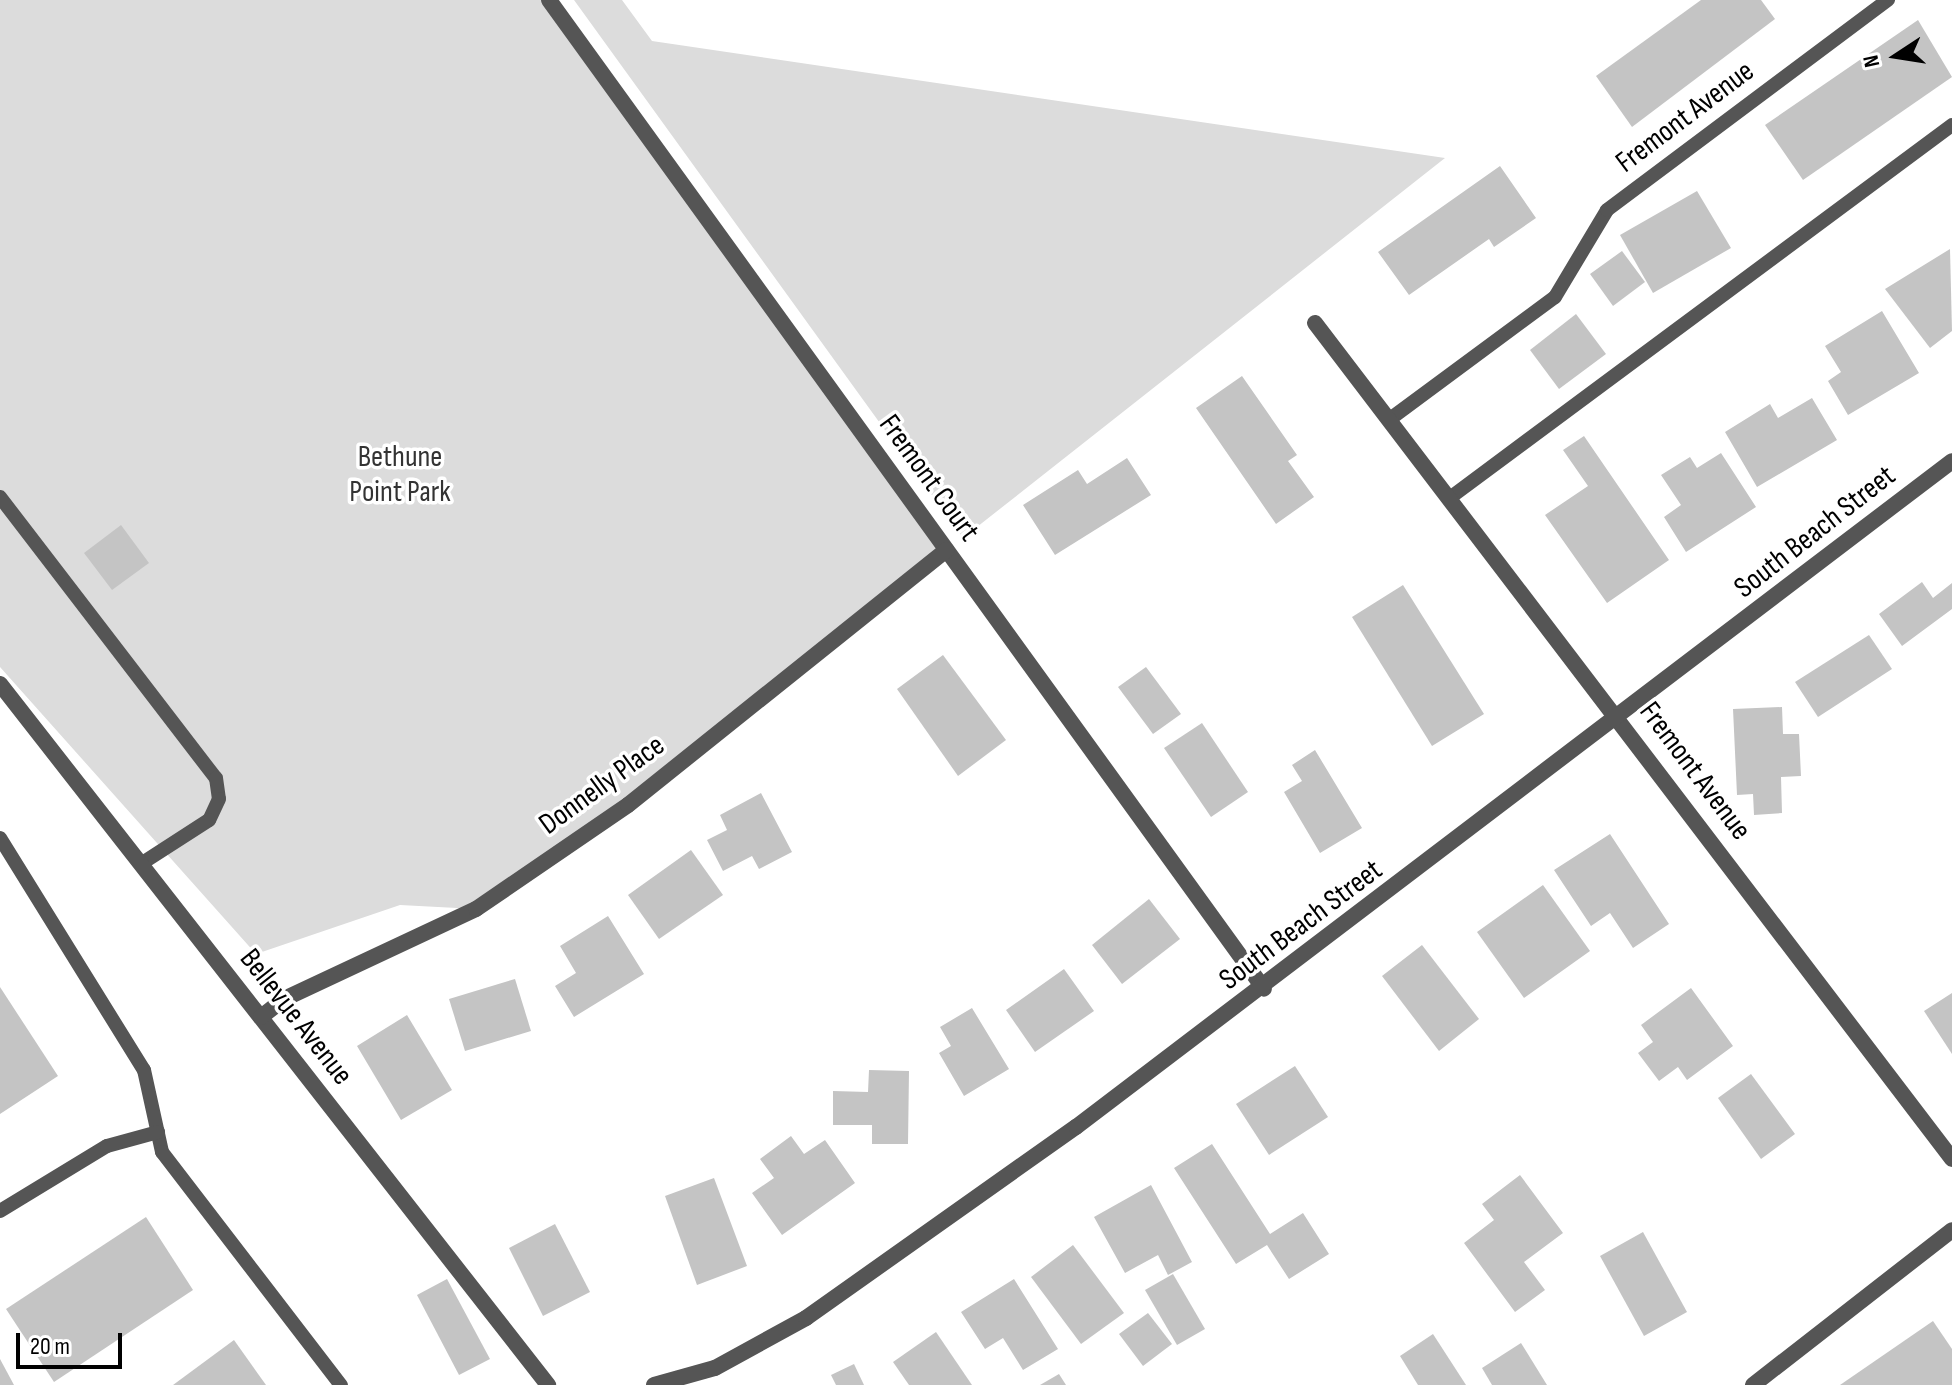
<!DOCTYPE html>
<html>
<head>
<meta charset="utf-8">
<style>
  body { margin:0 }
  #map { position:relative; width:1952px; height:1385px; overflow:hidden; background:#fff; font-family:"Sofia Sans Condensed",sans-serif }
  div>[style] { position:absolute }
  [style*='--x'] { left:calc(var(--x)*1px); top:calc(var(--y)*1px); width:calc(var(--w)*1px); rotate:calc(var(--a)*1deg) }
  .green>* { inset:0; background:#dcdcdc }
  .building>* { inset:0; background:#c4c4c4 }
  .service>* { height:14px; margin:-7px; padding:0 7px; transform-origin:7px; border-radius:7px; background:#555 }
  .minor>* { height:16px; margin:-8px; padding:0 8px; transform-origin:8px; border-radius:8px; background:#555 }
  .tertiary>* { height:16px; margin:-8px; padding:0 8px; transform-origin:8px; border-radius:8px; background:#555 }
  span { translate:-50% -50%; white-space:nowrap; text-align:center; line-height:1.15; -webkit-text-stroke:7px #fff; paint-order:stroke }
  .street-label { font-size:30px; color:#000 }
  .park-label { font-size:30px; color:#333 }
  .north { position:absolute; left:1856px; top:16px; width:80px; height:80px; -webkit-text-stroke:6px #fff; paint-order:stroke; rotate:258deg; font-size:22px; font-weight:700; line-height:32px; text-align:center; color:#000 }
  .north::after { content:''; display:block; margin:auto; width:28px; height:36px; background:#000; clip-path:polygon(50% 0,100% 100%,50% 72%,0 100%) }
  .scale { position:absolute; left:16px; top:1333px; width:106px; height:36px; box-sizing:border-box; border:4px solid #000; border-top:0; padding-left:10px; font-size:24px; line-height:28px; white-space:nowrap; color:#000; -webkit-text-stroke:6px #fff; paint-order:stroke }
</style>
</head>
<body>
<div id="map">
  <div class="green">
    <div style="clip-path:polygon(0 0,551px 0,946px 550px,628px 805px,476px 909px,400px 905px,256px 954px,0 667px)"></div>
    <div style="clip-path:polygon(574px 0,622px 0,652px 41px,1445px 158px,963px 538px)"></div>
  </div>
  <div class="building">
    <div style="clip-path:polygon(1701px 0,1761px 0,1775px 19px,1632px 127px,1596px 76px)"></div>
    <div style="clip-path:polygon(1918px 20px,1952px 77px,1803px 180px,1765px 125px)"></div>
    <div style="clip-path:polygon(1500px 166px,1536px 218px,1494px 247px,1489px 239px,1409px 295px,1378px 252px)"></div>
    <div style="clip-path:polygon(1697px 191px,1731px 248px,1653px 293px,1620px 235px)"></div>
    <div style="clip-path:polygon(1950px 249px,1952px 331px,1930px 348px,1885px 289px)"></div>
    <div style="clip-path:polygon(1622px 251px,1645px 282px,1613px 306px,1590px 274px)"></div>
    <div style="clip-path:polygon(1882px 311px,1919px 373px,1848px 415px,1828px 381px,1841px 372px,1825px 346px)"></div>
    <div style="clip-path:polygon(1576px 314px,1606px 354px,1559px 389px,1530px 350px)"></div>
    <div style="clip-path:polygon(1242px 376px,1297px 455px,1288px 461px,1314px 497px,1276px 524px,1196px 408px)"></div>
    <div style="clip-path:polygon(1812px 398px,1837px 440px,1757px 487px,1725px 432px,1770px 404px,1778px 418px)"></div>
    <div style="clip-path:polygon(1584px 436px,1669px 560px,1607px 603px,1545px 515px,1588px 486px,1563px 450px)"></div>
    <div style="clip-path:polygon(1721px 453px,1756px 507px,1686px 552px,1664px 517px,1681px 505px,1661px 475px,1690px 457px,1697px 468px)"></div>
    <div style="clip-path:polygon(1127px 458px,1151px 495px,1055px 555px,1023px 505px,1078px 470px,1087px 484px)"></div>
    <div style="clip-path:polygon(121px 525px,149px 563px,112px 590px,84px 553px)"></div>
    <div style="clip-path:polygon(1922px 582px,1933px 598px,1952px 583px,1952px 609px,1902px 646px,1879px 614px)"></div>
    <div style="clip-path:polygon(1403px 585px,1484px 714px,1432px 746px,1352px 617px)"></div>
    <div style="clip-path:polygon(1869px 635px,1892px 669px,1818px 717px,1795px 682px)"></div>
    <div style="clip-path:polygon(943px 655px,1006px 740px,958px 776px,897px 689px)"></div>
    <div style="clip-path:polygon(1146px 667px,1181px 714px,1153px 734px,1118px 687px)"></div>
    <div style="clip-path:polygon(1782px 707px,1783px 734px,1799px 734px,1801px 776px,1781px 777px,1782px 813px,1754px 815px,1753px 794px,1737px 795px,1733px 709px)"></div>
    <div style="clip-path:polygon(1202px 723px,1248px 792px,1211px 817px,1164px 748px)"></div>
    <div style="clip-path:polygon(1315px 750px,1362px 828px,1320px 853px,1284px 792px,1302px 781px,1292px 765px)"></div>
    <div style="clip-path:polygon(761px 793px,792px 852px,759px 869px,752px 856px,723px 871px,707px 840px,727px 830px,720px 815px)"></div>
    <div style="clip-path:polygon(1610px 834px,1669px 924px,1633px 948px,1610px 913px,1591px 926px,1554px 870px)"></div>
    <div style="clip-path:polygon(691px 850px,723px 895px,659px 939px,628px 895px)"></div>
    <div style="clip-path:polygon(1543px 885px,1590px 951px,1524px 998px,1477px 932px)"></div>
    <div style="clip-path:polygon(1149px 899px,1180px 939px,1122px 984px,1092px 945px)"></div>
    <div style="clip-path:polygon(608px 916px,644px 974px,574px 1017px,555px 986px,576px 973px,560px 946px)"></div>
    <div style="clip-path:polygon(1422px 945px,1479px 1019px,1439px 1051px,1382px 976px)"></div>
    <div style="clip-path:polygon(1064px 969px,1094px 1011px,1035px 1052px,1006px 1010px)"></div>
    <div style="clip-path:polygon(515px 979px,531px 1031px,465px 1051px,449px 999px)"></div>
    <div style="clip-path:polygon(0 987px,58px 1076px,0 1114px)"></div>
    <div style="clip-path:polygon(1691px 988px,1733px 1046px,1687px 1080px,1678px 1067px,1659px 1081px,1638px 1053px,1653px 1042px,1641px 1025px)"></div>
    <div style="clip-path:polygon(1952px 993px,1952px 1054px,1924px 1011px)"></div>
    <div style="clip-path:polygon(972px 1008px,1009px 1069px,964px 1096px,939px 1053px,951px 1046px,940px 1027px)"></div>
    <div style="clip-path:polygon(407px 1015px,452px 1090px,401px 1120px,357px 1046px)"></div>
    <div style="clip-path:polygon(1295px 1066px,1328px 1117px,1269px 1155px,1236px 1104px)"></div>
    <div style="clip-path:polygon(869px 1070px,909px 1071px,908px 1144px,872px 1144px,872px 1125px,833px 1125px,833px 1091px,868px 1092px)"></div>
    <div style="clip-path:polygon(1751px 1074px,1795px 1134px,1761px 1159px,1718px 1098px)"></div>
    <div style="clip-path:polygon(791px 1136px,804px 1154px,825px 1140px,855px 1183px,782px 1235px,752px 1193px,774px 1178px,760px 1159px)"></div>
    <div style="clip-path:polygon(1212px 1144px,1270px 1234px,1303px 1213px,1329px 1254px,1289px 1279px,1267px 1245px,1236px 1264px,1174px 1168px)"></div>
    <div style="clip-path:polygon(1520px 1175px,1563px 1233px,1524px 1262px,1545px 1290px,1515px 1312px,1464px 1243px,1494px 1220px,1482px 1204px)"></div>
    <div style="clip-path:polygon(714px 1178px,747px 1266px,697px 1285px,665px 1196px)"></div>
    <div style="clip-path:polygon(1151px 1185px,1192px 1262px,1168px 1275px,1158px 1255px,1125px 1273px,1094px 1217px)"></div>
    <div style="clip-path:polygon(146px 1217px,193px 1290px,54px 1382px,6px 1309px)"></div>
    <div style="clip-path:polygon(555px 1224px,590px 1292px,543px 1316px,509px 1248px)"></div>
    <div style="clip-path:polygon(1643px 1232px,1687px 1312px,1644px 1336px,1600px 1256px)"></div>
    <div style="clip-path:polygon(1073px 1245px,1124px 1313px,1081px 1344px,1031px 1277px)"></div>
    <div style="clip-path:polygon(1173px 1274px,1205px 1329px,1177px 1345px,1145px 1290px)"></div>
    <div style="clip-path:polygon(447px 1279px,490px 1359px,459px 1375px,417px 1295px)"></div>
    <div style="clip-path:polygon(1014px 1279px,1058px 1349px,1023px 1370px,1003px 1338px,985px 1349px,961px 1312px)"></div>
    <div style="clip-path:polygon(1148px 1313px,1172px 1344px,1143px 1366px,1119px 1334px)"></div>
    <div style="clip-path:polygon(1933px 1321px,1952px 1349px,1952px 1385px,1840px 1385px)"></div>
    <div style="clip-path:polygon(936px 1332px,972px 1385px,909px 1385px,893px 1362px)"></div>
    <div style="clip-path:polygon(1433px 1334px,1466px 1385px,1418px 1385px,1400px 1356px)"></div>
    <div style="clip-path:polygon(234px 1340px,266px 1385px,173px 1385px)"></div>
    <div style="clip-path:polygon(1521px 1343px,1547px 1385px,1492px 1385px,1482px 1368px)"></div>
    <div style="clip-path:polygon(0 1359px,14px 1385px,0 1385px)"></div>
    <div style="clip-path:polygon(854px 1364px,864px 1385px,836px 1385px,831px 1375px)"></div>
    <div style="clip-path:polygon(1059px 1374px,1066px 1385px,1040px 1385px)"></div>
  </div>
  <div class="service">
    <div style="--x:1390;--y:419;--w:205;--a:-36.5"></div>
    <div style="--x:1555;--y:297;--w:101;--a:-59.1"></div>
    <div style="--x:1607;--y:210;--w:351;--a:-36.8"></div>
    <div style="--x:0;--y:497;--w:354;--a:52.5"></div>
    <div style="--x:216;--y:778;--w:21;--a:82"></div>
    <div style="--x:219;--y:799;--w:23;--a:115"></div>
    <div style="--x:209;--y:820;--w:81;--a:147.1"></div>
    <div style="--x:1451;--y:497;--w:624;--a:-36.59"></div>
    <div style="--x:0;--y:838;--w:273;--a:58.2"></div>
    <div style="--x:144;--y:1070;--w:84;--a:77.6"></div>
    <div style="--x:162;--y:1152;--w:294;--a:52.5"></div>
    <div style="--x:0;--y:1211;--w:125;--a:-31.3"></div>
    <div style="--x:107;--y:1146;--w:53;--a:-15.4"></div>
  </div>
  <div class="minor">
    <div style="--x:549;--y:0;--w:1220;--a:54.13"></div>
    <div style="--x:1315;--y:323;--w:1051;--a:52.69"></div>
    <div style="--x:0;--y:684;--w:890;--a:51.98"></div>
    <div style="--x:261;--y:1017;--w:29;--a:-38"></div>
    <div style="--x:284;--y:999;--w:212;--a:-25.1"></div>
    <div style="--x:476;--y:909;--w:184;--a:-34.4"></div>
    <div style="--x:628;--y:805;--w:408;--a:-38.7"></div>
  </div>
  <div class="tertiary">
    <div style="--x:654;--y:1385;--w:63;--a:-15.6"></div>
    <div style="--x:715;--y:1368;--w:104;--a:-28.8"></div>
    <div style="--x:806;--y:1318;--w:331;--a:-35.3"></div>
    <div style="--x:1076;--y:1127;--w:1100;--a:-37.24"></div>
    <div style="--x:1753;--y:1385;--w:252;--a:-37.9"></div>
  </div>
  <div class="street-label">
    <span style="left:1685px;top:117px;rotate:-37deg">Fremont Avenue</span>
    <span style="left:929px;top:478px;rotate:54deg">Fremont Court</span>
    <span style="left:1815px;top:532px;rotate:-38deg">South Beach Street</span>
    <span style="left:1695px;top:771px;rotate:53deg">Fremont Avenue</span>
    <span style="left:602px;top:785px;rotate:-36deg">Donnelly Place</span>
    <span style="left:1301px;top:925px;rotate:-37deg">South Beach Street</span>
    <span style="left:296px;top:1017px;rotate:52deg">Bellevue Avenue</span>
  </div>
  <div class="park-label">
    <span style="left:400px;top:474px">Bethune<br>Point Park</span>
  </div>
  <div class="north">N</div>
  <div class="scale">20 m</div>
</div>
</body>
</html>
